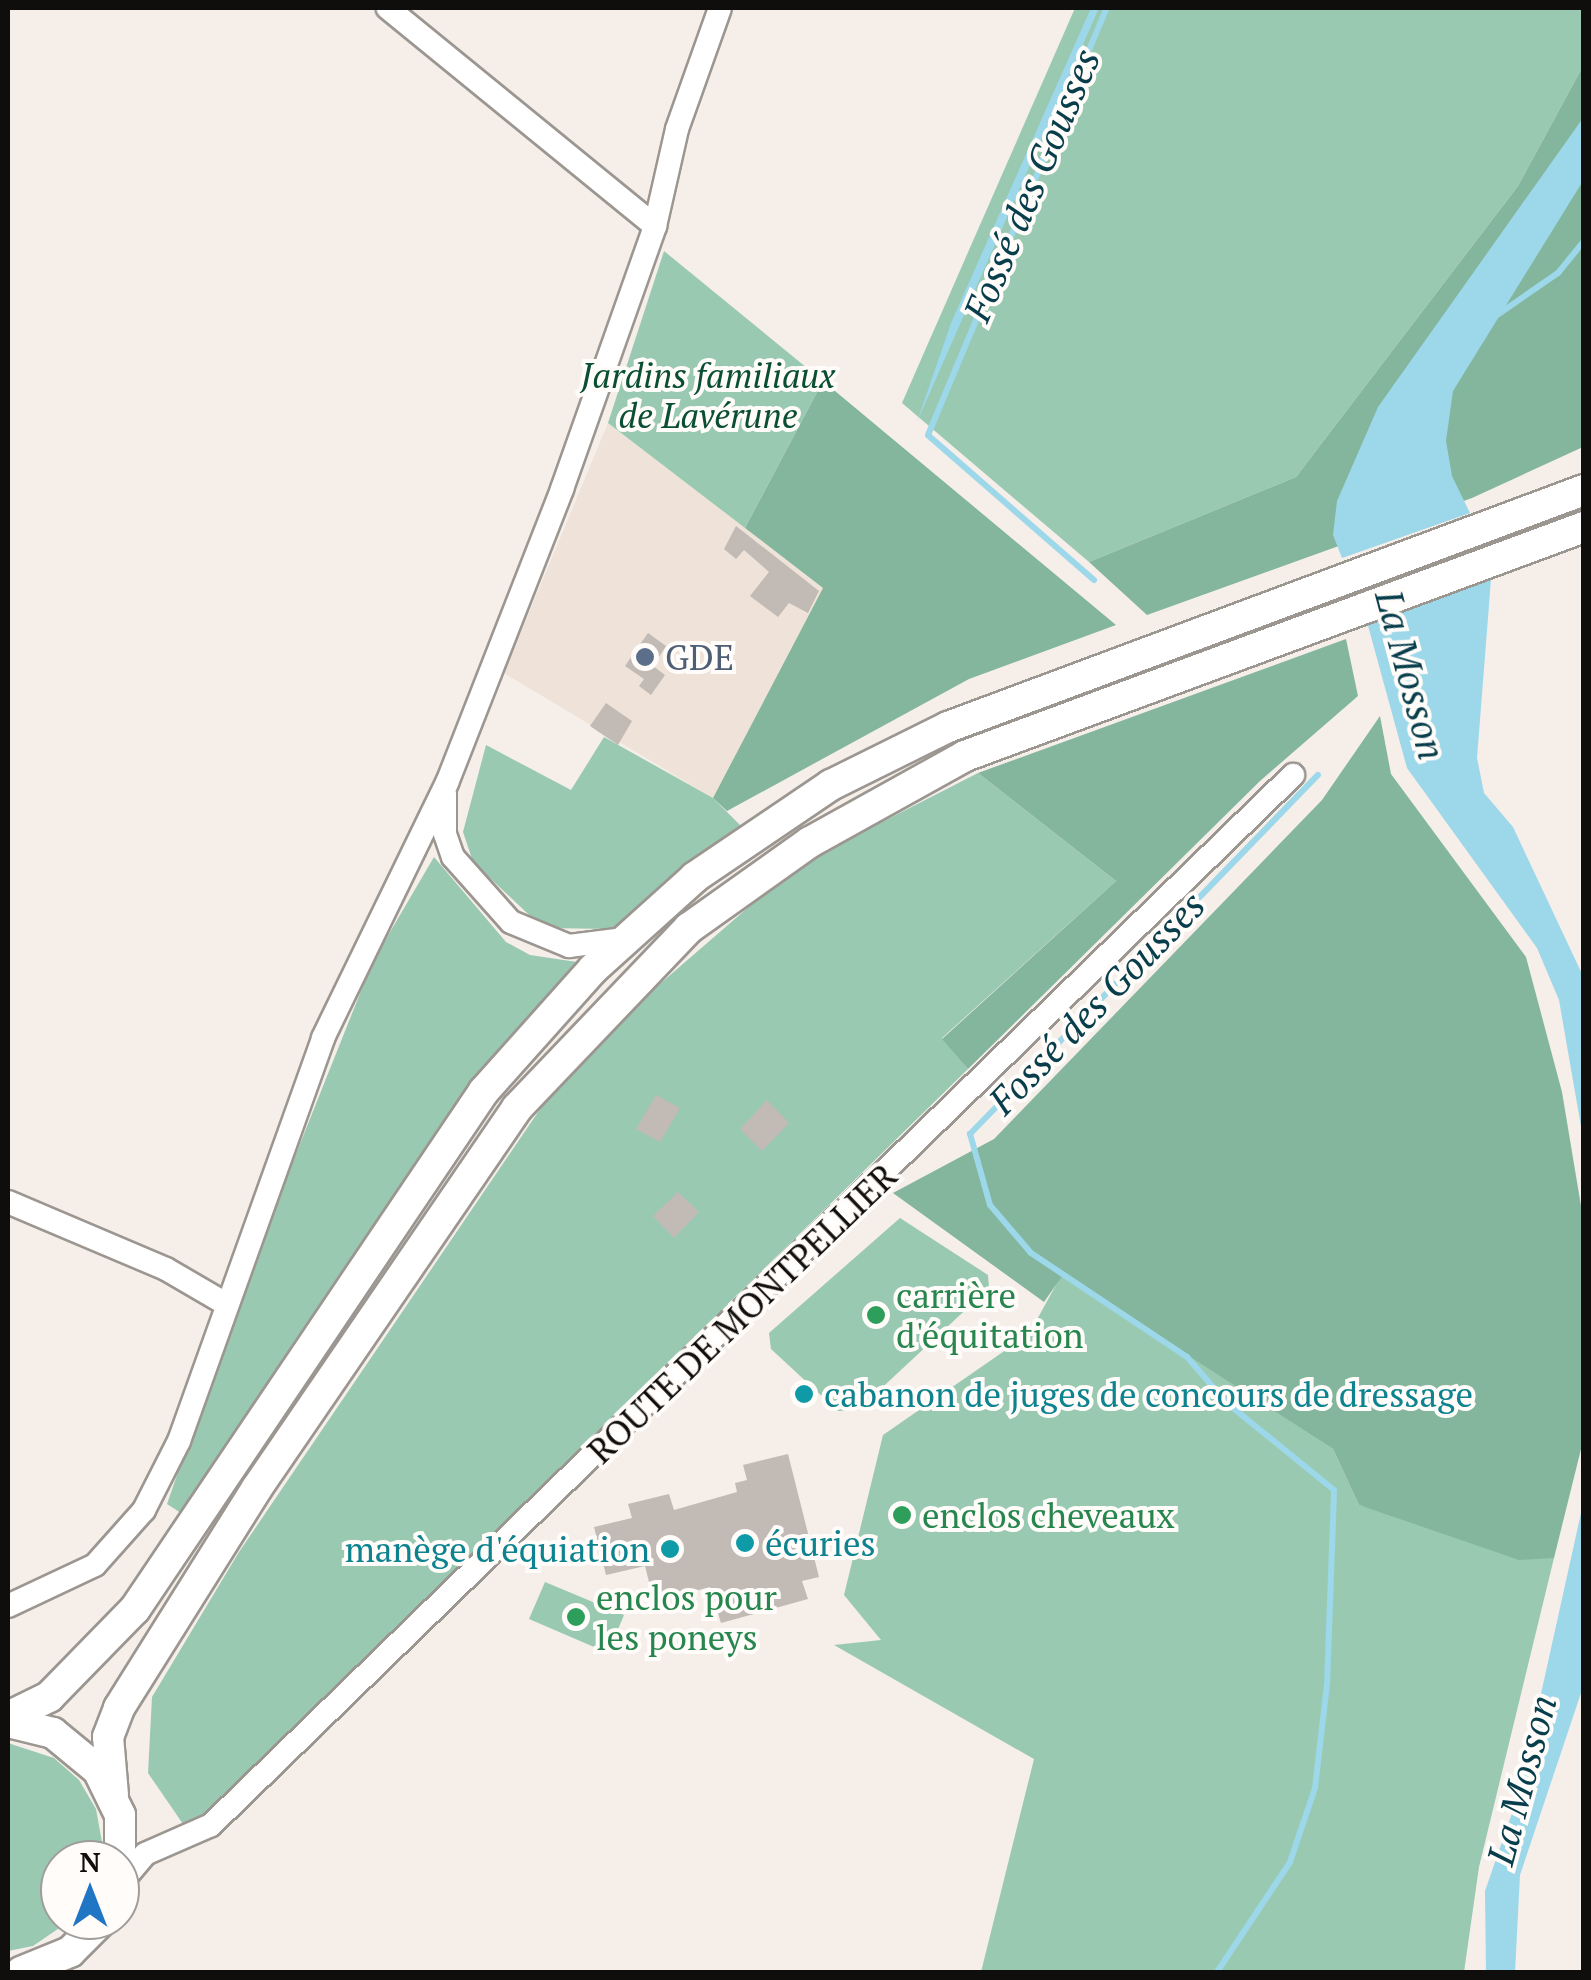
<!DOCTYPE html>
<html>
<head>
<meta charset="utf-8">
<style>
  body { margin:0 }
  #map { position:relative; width:1591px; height:1980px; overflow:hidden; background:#f5eee9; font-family:"PT Serif",serif }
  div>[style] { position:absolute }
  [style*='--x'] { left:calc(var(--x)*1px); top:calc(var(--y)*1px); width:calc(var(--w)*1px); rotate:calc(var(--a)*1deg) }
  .built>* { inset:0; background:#efe2d8 }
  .green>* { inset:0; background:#9ac9b2 }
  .forest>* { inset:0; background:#83b69d }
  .water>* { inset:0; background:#9cd7ea }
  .stream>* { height:6px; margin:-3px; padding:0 3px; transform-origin:3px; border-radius:3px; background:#9cd7ea }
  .building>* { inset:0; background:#c1bab5 }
  .roads { filter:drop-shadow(2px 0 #9c9691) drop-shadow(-2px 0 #9c9691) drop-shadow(0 2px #9c9691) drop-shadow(0 -2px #9c9691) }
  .minor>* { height:22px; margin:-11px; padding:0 11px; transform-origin:11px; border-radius:11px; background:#fff }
  .major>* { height:30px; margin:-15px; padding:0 15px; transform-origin:15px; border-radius:15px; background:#fff }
  .dots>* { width:28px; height:28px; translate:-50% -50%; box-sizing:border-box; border:5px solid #fffcfa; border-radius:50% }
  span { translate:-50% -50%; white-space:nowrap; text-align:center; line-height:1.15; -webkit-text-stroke:8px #fffcfa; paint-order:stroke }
  .park-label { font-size:35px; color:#0a4e35; font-style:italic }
  .service-label { font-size:35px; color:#4e5e75 }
  .left { translate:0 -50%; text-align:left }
  .leisure-label { font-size:35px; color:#27864d }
  .street-label { font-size:35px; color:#100e0c }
  .culture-label { font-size:35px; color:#0d838f }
  .right { translate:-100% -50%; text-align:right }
  .water-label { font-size:38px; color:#083e4c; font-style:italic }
  .frame { position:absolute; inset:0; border:10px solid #100e0c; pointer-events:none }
  .north { position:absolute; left:40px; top:1840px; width:100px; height:100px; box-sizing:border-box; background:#fffcfa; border:2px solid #9f9d9b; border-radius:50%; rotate:0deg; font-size:28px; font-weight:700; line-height:40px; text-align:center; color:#100e0c }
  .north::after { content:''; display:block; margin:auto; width:35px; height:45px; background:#2076c4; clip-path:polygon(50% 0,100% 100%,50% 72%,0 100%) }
</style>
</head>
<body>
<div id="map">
  <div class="built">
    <div style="clip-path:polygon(608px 423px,823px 588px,713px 798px,504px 673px)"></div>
  </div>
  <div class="green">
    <div style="clip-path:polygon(1075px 8px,1583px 8px,1583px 66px,1518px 186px,1296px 477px,1089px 562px,902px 403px)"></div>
    <div style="clip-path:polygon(664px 251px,823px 381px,745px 528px,608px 423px)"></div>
    <div style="clip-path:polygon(604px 737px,713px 798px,745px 830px,611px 929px,543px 928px,473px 862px,463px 832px,486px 745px,571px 790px)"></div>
    <div style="clip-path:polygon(978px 773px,1116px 881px,942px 1038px,968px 1069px,204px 1817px,183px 1824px,148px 1773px,152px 1697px,239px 1552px,549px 1096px,654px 989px,796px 866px)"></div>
    <div style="clip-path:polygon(434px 857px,506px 942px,530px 955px,577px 962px,500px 1048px,443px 1127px,184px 1515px,167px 1504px,238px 1299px,373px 961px)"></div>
    <div style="clip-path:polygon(900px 1218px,988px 1275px,989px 1288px,858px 1410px,838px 1411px,771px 1349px,769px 1333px)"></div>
    <div style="clip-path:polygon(1062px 1274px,1333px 1449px,1359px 1505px,1554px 1558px,1479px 1867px,1464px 1972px,981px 1972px,1034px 1759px,834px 1645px,881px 1640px,844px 1595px,883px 1435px,1029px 1334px)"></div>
    <div style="clip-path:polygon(545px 1582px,624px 1615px,608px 1653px,529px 1619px)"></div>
    <div style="clip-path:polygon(8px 1743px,54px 1758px,79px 1780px,96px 1809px,102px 1842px,100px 1860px,60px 1860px,60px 1920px,71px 1920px,33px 1946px,8px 1951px)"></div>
  </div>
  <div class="forest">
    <div style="clip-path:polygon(1583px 66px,1583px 447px,1472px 498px,1147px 615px,1089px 562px,1296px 477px,1518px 186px)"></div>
    <div style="clip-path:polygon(823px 381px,1116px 625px,969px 679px,727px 811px,713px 798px,823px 588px,745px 528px)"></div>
    <div style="clip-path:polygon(1346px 639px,1358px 696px,1260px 781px,968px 1069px,942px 1039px,1116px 881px,978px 773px)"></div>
    <div style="clip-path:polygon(1380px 716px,1391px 774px,1526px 957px,1562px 1092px,1583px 1218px,1584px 1437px,1554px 1558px,1519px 1560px,1359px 1505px,1333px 1449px,1063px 1275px,1044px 1302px,893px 1193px,994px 1139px,1322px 800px)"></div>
  </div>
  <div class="water">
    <div style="clip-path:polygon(1091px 8px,1099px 8px,917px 422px,951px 323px)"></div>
    <div style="clip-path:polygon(1583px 118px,1583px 181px,1453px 391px,1446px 441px,1452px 476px,1470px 513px,1342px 558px,1333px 535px,1337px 501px,1378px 407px)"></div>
    <div style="clip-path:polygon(1491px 579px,1477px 758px,1484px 793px,1513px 827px,1583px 976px,1583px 1138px,1559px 1000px,1537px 948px,1407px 768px,1367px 622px)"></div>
    <div style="clip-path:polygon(1583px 1504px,1583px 1687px,1520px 1875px,1515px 1972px,1486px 1972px,1485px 1891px,1519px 1793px)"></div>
  </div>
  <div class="stream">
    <div style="--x:1490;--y:320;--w:83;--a:-34.7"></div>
    <div style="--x:1558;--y:273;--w:41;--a:-50.9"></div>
    <div style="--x:1094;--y:580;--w:220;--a:-138.9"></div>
    <div style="--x:928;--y:435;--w:463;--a:-67.3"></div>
    <div style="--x:1217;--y:1972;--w:132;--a:-56.4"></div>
    <div style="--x:1290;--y:1862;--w:78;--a:-71.3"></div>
    <div style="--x:1315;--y:1788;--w:105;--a:-83.4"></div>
    <div style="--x:1327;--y:1684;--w:194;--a:-87.9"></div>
    <div style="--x:1334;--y:1490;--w:138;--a:-140.9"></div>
    <div style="--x:1227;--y:1403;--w:61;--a:-131"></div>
    <div style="--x:1187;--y:1357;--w:187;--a:-146.3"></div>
    <div style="--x:1031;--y:1253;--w:63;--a:-130.5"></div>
    <div style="--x:990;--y:1205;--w:74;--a:-105.7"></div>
    <div style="--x:970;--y:1134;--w:500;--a:-45.9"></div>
  </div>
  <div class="building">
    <div style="clip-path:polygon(736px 526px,819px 591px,808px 613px,789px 603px,778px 617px,750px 596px,769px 572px,744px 550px,736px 559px,724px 549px)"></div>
    <div style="clip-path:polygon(648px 633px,666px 646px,653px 666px,665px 675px,651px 695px,639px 686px,644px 679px,625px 666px)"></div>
    <div style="clip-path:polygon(606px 703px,632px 721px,618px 745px,590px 726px)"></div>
    <div style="clip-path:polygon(656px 1095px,680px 1108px,660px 1142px,636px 1129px)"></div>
    <div style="clip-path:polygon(767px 1100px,789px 1123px,762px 1151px,740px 1129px)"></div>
    <div style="clip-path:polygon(678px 1192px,699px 1212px,674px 1238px,653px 1216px)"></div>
    <div style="clip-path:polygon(788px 1454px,819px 1577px,802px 1581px,808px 1599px,721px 1623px,710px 1587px,654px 1602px,645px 1566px,606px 1575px,594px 1527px,632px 1518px,628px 1504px,669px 1494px,674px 1510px,737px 1492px,735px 1483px,747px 1480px,743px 1465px)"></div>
  </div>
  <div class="roads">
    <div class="minor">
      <div style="--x:655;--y:226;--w:99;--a:-77.2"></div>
      <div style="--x:677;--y:129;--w:128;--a:-70.4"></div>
      <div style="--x:445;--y:794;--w:40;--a:90"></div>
      <div style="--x:445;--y:834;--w:24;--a:71"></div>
      <div style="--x:453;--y:857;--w:87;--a:48.3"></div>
      <div style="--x:511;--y:922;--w:63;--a:22.5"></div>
      <div style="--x:569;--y:946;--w:54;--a:-7.4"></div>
      <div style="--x:8;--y:1202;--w:172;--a:23"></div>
      <div style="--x:166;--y:1269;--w:69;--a:30.3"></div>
      <div style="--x:8;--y:1606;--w:96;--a:-25.2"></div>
      <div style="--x:95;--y:1565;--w:74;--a:-48.3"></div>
      <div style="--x:144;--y:1510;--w:77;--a:-63.1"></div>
      <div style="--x:179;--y:1441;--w:428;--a:-70.3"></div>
      <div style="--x:323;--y:1038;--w:284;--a:-64.1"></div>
      <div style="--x:447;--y:783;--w:316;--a:-68.6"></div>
      <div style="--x:562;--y:489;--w:279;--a:-70.5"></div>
      <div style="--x:655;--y:226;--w:345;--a:-140.8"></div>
      <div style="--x:120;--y:1884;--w:39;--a:-50"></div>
      <div style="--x:145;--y:1854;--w:72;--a:-23.7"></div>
      <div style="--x:211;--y:1825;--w:1508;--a:-44.14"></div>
    </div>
    <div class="major">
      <div style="--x:8;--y:1717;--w:46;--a:-26"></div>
      <div style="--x:49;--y:1697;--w:123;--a:-45.7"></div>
      <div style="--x:135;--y:1609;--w:625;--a:-56.03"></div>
      <div style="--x:484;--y:1091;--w:164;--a:-48.2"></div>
      <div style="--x:593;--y:969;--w:137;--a:-42"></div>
      <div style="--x:695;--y:877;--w:164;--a:-34.1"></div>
      <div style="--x:831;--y:785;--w:131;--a:-26.4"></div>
      <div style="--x:948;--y:727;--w:679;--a:-20.44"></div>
      <div style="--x:8;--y:1722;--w:46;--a:13.7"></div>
      <div style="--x:53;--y:1733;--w:58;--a:39.4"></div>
      <div style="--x:98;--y:1770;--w:50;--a:63.9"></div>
      <div style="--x:120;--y:1815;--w:66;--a:90"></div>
      <div style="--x:113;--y:1795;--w:58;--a:-94.9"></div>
      <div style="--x:108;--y:1737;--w:31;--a:-69"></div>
      <div style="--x:119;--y:1708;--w:260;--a:-57.9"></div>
      <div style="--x:257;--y:1488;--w:460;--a:-55.6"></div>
      <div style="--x:517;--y:1108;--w:249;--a:-46.3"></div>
      <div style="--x:689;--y:928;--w:148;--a:-35.4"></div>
      <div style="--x:810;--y:842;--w:177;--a:-29"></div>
      <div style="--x:965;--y:756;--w:660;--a:-20.3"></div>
      <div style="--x:21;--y:1972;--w:53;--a:-22.2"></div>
      <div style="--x:70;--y:1952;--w:45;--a:-45"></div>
    </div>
  </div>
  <div class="dots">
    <div style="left:645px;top:657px;background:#5c6f8a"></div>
    <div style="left:876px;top:1315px;background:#2e9e5b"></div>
    <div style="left:804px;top:1394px;background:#0f9aa8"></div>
    <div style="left:902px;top:1515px;background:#2e9e5b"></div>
    <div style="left:745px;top:1543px;background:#0f9aa8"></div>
    <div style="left:670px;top:1549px;background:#0f9aa8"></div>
    <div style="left:576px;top:1617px;background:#2e9e5b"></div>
  </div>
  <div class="park-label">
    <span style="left:708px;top:395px">Jardins familiaux<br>de Lavérune</span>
  </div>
  <div class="service-label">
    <span class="left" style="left:665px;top:657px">GDE</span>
  </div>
  <div class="leisure-label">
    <span class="left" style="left:896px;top:1315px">carrière<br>d'équitation</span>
    <span class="left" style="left:922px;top:1515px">enclos cheveaux</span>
    <span class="left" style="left:596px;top:1617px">enclos pour<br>les poneys</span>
  </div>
  <div class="street-label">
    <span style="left:742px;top:1313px;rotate:-44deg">ROUTE DE MONTPELLIER</span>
  </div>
  <div class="culture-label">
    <span class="left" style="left:824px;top:1394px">cabanon de juges de concours de dressage</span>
    <span class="left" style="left:765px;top:1543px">écuries</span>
    <span class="right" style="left:650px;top:1549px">manège d'équiation</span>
  </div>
  <div class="water-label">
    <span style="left:1032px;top:185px;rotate:-67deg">Fossé des Gousses</span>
    <span style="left:1410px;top:675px;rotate:75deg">La Mosson</span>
    <span style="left:1097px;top:1003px;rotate:-46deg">Fossé des Gousses</span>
    <span style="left:1522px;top:1780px;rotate:-75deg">La Mosson</span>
  </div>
  <div class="frame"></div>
  <div class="north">N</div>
</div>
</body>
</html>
